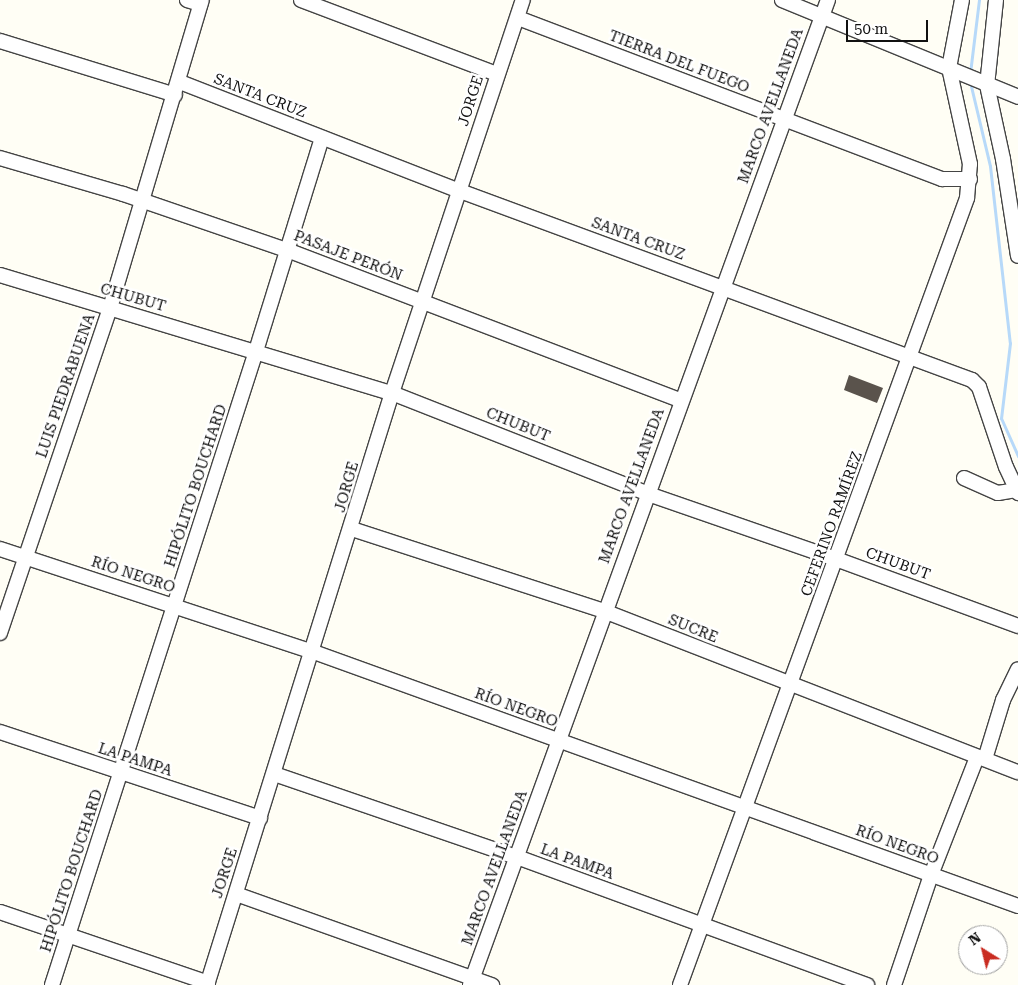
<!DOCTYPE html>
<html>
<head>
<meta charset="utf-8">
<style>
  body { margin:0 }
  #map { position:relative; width:1018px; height:985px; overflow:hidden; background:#fffef5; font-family:"Roboto Serif",serif }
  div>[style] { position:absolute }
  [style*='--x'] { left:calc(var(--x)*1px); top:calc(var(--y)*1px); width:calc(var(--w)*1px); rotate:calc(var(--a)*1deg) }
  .stream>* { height:3px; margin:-1.5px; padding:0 1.5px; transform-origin:1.5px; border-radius:1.5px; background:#b7d9f9 }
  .building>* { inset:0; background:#5a534c }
  .roads { filter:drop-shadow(1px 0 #444) drop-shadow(-1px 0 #444) drop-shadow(0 1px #444) drop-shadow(0 -1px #444) }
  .minor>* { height:14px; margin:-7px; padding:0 7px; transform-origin:7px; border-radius:7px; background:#fff }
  span { translate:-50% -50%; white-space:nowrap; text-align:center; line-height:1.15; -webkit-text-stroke:5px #fff; paint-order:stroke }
  .street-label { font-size:15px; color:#111 }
  .north { position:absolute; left:958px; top:925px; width:50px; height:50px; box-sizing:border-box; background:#fff; border:1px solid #a0a0a0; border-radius:50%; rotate:324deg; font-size:14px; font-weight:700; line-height:20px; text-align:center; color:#111 }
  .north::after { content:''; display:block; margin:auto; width:18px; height:22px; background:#c92c21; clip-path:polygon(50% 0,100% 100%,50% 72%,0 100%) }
  .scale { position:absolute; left:846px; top:20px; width:82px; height:22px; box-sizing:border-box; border:2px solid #111; border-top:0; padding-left:6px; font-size:15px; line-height:18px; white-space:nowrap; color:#111; -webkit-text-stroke:4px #fff; paint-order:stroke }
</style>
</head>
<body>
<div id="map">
  <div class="stream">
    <div style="--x:970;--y:73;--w:74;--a:-83"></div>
    <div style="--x:970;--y:82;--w:86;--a:76.6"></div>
    <div style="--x:990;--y:166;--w:178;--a:83.6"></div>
    <div style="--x:1010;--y:343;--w:76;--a:96.8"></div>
    <div style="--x:1001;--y:418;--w:42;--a:65.9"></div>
  </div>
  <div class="building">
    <div style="clip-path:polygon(849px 375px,883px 388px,877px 403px,844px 390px)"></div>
  </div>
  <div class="roads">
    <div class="minor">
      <div style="--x:187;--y:0;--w:14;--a:17"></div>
      <div style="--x:301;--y:0;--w:210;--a:20.7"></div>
      <div style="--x:782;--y:0;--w:255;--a:22.3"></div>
      <div style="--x:996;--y:0;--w:85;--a:96"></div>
      <div style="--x:987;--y:85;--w:76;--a:77.8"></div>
      <div style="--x:1003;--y:159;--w:98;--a:81.2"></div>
      <div style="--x:518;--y:18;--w:454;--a:20.8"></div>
      <div style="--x:942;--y:179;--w:28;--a:0"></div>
      <div style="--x:0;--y:41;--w:183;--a:17.1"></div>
      <div style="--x:180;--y:82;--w:300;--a:21.3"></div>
      <div style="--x:460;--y:191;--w:546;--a:20.26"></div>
      <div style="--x:972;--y:380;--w:10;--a:45"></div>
      <div style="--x:979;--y:387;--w:84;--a:71.4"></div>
      <div style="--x:1006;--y:467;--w:29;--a:65"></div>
      <div style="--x:0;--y:158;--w:128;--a:16.3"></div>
      <div style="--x:123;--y:194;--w:173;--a:18.9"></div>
      <div style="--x:287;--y:250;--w:421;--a:20.9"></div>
      <div style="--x:0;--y:275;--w:409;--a:16.8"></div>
      <div style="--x:392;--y:393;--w:275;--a:21.5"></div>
      <div style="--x:648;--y:494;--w:199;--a:19.1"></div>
      <div style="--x:836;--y:559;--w:194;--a:20.2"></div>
      <div style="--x:964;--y:478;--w:37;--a:24"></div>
      <div style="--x:998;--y:493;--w:18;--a:-9"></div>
      <div style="--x:352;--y:529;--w:265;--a:18"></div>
      <div style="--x:604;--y:611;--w:444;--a:21.3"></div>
      <div style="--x:0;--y:549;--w:327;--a:18.2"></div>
      <div style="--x:311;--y:651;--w:752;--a:19.83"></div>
      <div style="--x:0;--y:633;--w:343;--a:-71.3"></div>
      <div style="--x:110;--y:308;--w:321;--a:-73.4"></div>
      <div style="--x:0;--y:732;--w:274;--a:18.3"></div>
      <div style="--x:985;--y:759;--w:62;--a:-73"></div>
      <div style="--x:1003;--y:700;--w:34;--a:-64"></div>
      <div style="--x:274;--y:774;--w:257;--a:18.9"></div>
      <div style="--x:517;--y:857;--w:373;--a:20.1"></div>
      <div style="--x:236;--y:894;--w:272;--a:19.6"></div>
      <div style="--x:0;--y:912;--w:220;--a:18.8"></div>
      <div style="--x:52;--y:985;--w:666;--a:-72.16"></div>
      <div style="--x:256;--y:351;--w:223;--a:-72.8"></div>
      <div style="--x:207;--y:985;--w:620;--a:-72.65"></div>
      <div style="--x:392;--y:393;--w:414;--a:-71.6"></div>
      <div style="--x:470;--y:985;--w:1048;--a:-70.03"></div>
      <div style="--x:680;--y:985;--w:838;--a:-69.96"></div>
      <div style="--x:967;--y:198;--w:34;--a:-85"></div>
      <div style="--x:970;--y:164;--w:98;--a:-102.3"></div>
      <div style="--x:949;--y:68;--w:69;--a:-79.2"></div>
      <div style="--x:894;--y:985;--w:116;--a:-71.4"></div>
      <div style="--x:931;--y:875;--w:127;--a:-68.7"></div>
    </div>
  </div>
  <div class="street-label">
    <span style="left:679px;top:62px;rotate:21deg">TIERRA DEL FUEGO</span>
    <span style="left:260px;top:96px;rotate:21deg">SANTA CRUZ</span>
    <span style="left:471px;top:101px;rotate:-72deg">JORGE</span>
    <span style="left:771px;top:106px;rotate:-70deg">MARCO AVELLANEDA</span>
    <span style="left:638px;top:239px;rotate:20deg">SANTA CRUZ</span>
    <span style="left:348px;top:256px;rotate:21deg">PASAJE PERÓN</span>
    <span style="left:133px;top:298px;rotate:16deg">CHUBUT</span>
    <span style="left:66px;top:386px;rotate:-71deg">LUIS PIEDRABUENA</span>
    <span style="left:518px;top:425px;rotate:22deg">CHUBUT</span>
    <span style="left:196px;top:486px;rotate:-72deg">HIPÓLITO BOUCHARD</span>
    <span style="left:632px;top:486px;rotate:-70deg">MARCO AVELLANEDA</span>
    <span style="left:347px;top:487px;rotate:-74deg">JORGE</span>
    <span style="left:832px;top:524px;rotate:-70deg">CEFERINO RAMÍREZ</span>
    <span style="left:898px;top:564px;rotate:20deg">CHUBUT</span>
    <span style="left:133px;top:575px;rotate:18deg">RÍO NEGRO</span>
    <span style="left:693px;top:629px;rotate:22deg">SUCRE</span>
    <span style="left:516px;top:708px;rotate:20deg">RÍO NEGRO</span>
    <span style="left:135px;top:760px;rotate:18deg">LA PAMPA</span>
    <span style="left:897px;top:845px;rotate:20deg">RÍO NEGRO</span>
    <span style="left:577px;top:862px;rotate:20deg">LA PAMPA</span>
    <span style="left:495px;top:868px;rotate:-70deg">MARCO AVELLANEDA</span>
    <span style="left:72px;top:871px;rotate:-72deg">HIPÓLITO BOUCHARD</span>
    <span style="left:225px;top:873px;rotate:-72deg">JORGE</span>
  </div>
  <div class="north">N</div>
  <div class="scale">50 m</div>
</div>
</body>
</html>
